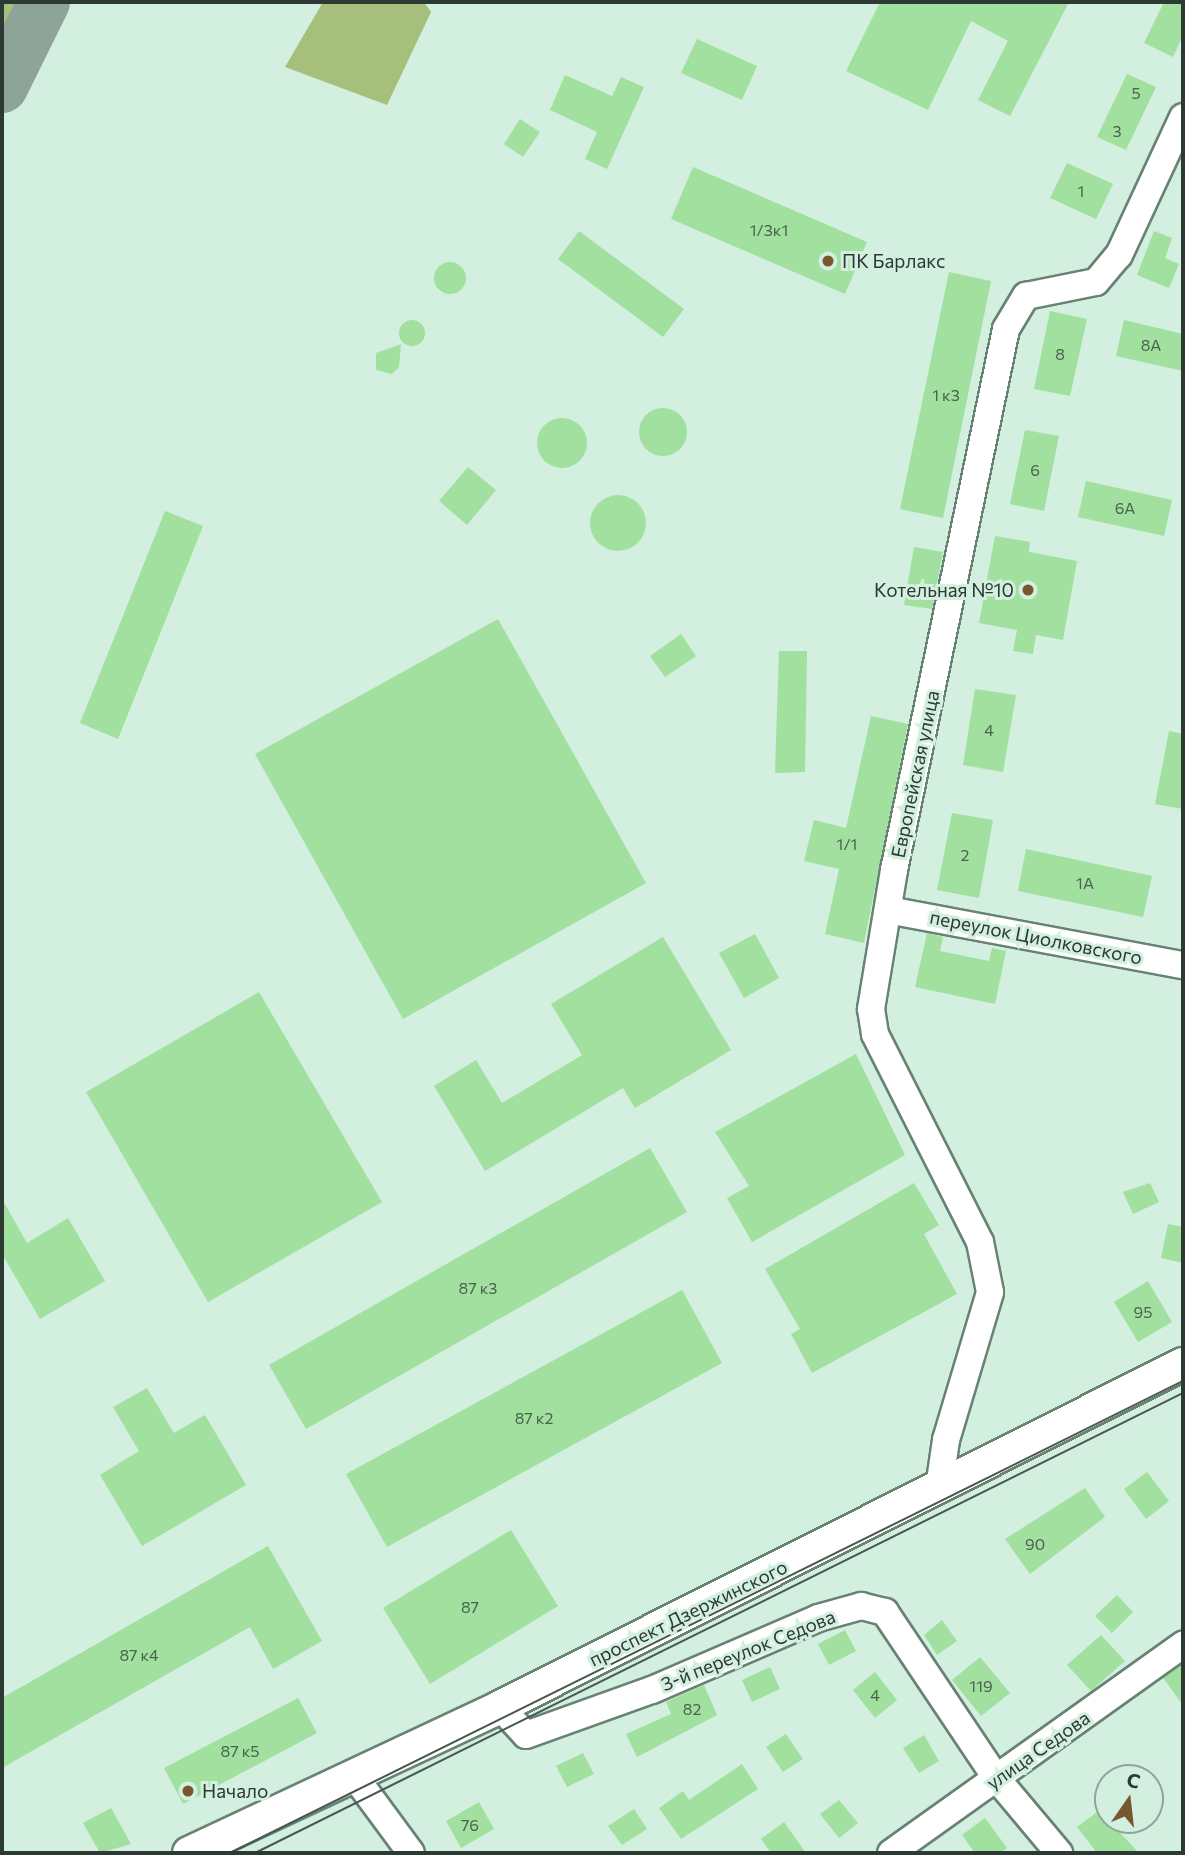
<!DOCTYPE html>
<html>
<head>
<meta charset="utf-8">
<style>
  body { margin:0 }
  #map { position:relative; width:1185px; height:1855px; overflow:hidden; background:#d2efdf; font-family:Commissioner,sans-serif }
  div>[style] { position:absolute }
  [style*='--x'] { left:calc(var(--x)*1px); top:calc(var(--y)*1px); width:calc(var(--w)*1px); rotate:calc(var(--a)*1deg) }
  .green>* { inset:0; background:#a6c07c }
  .taxiway>* { height:52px; margin:-26px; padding:0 26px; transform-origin:26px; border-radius:26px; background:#8ea498 }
  .building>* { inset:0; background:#a1e09f }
  .round { border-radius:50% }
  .roads { filter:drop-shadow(2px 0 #688274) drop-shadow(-2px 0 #688274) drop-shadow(0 2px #688274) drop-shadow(0 -2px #688274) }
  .minor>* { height:26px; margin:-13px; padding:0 13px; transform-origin:13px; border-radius:13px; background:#fff }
  .major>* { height:32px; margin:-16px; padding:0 16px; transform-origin:16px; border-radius:16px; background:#fff }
  .tram>* { height:2px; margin:-1px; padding:0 1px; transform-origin:1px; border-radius:1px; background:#495850 }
  .dots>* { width:19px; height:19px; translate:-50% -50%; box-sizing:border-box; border:4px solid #d2efdf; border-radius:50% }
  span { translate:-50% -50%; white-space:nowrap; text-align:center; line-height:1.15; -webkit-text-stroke:6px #d2efdf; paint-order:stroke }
  .number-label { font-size:16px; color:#4a634e }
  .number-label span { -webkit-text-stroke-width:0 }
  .poi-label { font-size:19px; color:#2d3933 }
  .left { translate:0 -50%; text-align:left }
  .right { translate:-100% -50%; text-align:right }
  .street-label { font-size:19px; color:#2d3933 }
  .frame { position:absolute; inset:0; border:4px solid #2d3933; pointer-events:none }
  .north { position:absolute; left:1094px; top:1764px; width:70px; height:70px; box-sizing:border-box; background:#d2efdf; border:2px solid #90a69a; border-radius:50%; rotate:14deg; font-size:19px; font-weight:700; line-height:28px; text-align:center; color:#2d3933 }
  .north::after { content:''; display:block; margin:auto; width:24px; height:32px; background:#78572e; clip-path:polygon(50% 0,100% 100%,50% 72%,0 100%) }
</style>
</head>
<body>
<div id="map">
  <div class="green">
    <div style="clip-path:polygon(2px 2px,24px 2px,2px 48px)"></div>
    <div style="clip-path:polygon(323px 2px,424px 2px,431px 12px,387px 105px,285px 67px)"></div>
  </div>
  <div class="taxiway">
    <div style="--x:2;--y:87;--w:95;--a:-63.7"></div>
  </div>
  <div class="building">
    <div style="clip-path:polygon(880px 2px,1069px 2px,1010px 116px,978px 100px,1008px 41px,971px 21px,928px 110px,846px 71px)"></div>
    <div style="clip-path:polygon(1164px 2px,1183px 2px,1183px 35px,1173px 57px,1144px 43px)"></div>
    <div style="clip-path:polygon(697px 39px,757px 66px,742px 100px,681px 73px)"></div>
    <div style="clip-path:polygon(1127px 74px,1156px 87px,1126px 150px,1097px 137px)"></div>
    <div style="clip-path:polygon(565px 75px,612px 96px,621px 77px,644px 87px,607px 169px,585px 159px,597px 132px,550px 110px)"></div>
    <div style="clip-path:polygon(520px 119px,540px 132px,523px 157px,504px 144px)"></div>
    <div style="clip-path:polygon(1067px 163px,1113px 184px,1096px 219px,1050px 198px)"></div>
    <div style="clip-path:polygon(693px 167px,867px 242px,845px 294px,671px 219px)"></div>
    <div style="clip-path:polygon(579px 231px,684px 309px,663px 337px,558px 259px)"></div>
    <div style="clip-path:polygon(1154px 231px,1172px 238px,1165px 258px,1179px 264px,1169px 288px,1137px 275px)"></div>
    <div class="round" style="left:434px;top:262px;width:32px;height:32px"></div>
    <div style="clip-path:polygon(949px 272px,991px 281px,943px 518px,900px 509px)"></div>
    <div style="clip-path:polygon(1050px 311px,1087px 319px,1070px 396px,1034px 389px)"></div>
    <div class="round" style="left:399px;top:320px;width:26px;height:26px"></div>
    <div style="clip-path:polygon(1124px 320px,1183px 334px,1183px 371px,1116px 356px)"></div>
    <div style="clip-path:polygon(401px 344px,399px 367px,392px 374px,376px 370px,376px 353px)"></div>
    <div class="round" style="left:639px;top:408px;width:48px;height:48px"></div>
    <div class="round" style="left:537px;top:418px;width:50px;height:50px"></div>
    <div style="clip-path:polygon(1025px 430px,1059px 436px,1044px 511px,1010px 504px)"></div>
    <div style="clip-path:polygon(468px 467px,496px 490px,467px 525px,439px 501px)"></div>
    <div style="clip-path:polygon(1086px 481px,1172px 500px,1164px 536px,1078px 517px)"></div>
    <div class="round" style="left:590px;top:495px;width:56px;height:56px"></div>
    <div style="clip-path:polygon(165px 511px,203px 526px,118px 739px,80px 723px)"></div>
    <div style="clip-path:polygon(995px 536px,1030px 542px,1029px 552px,1077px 561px,1063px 640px,1036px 635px,1033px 654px,1013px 651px,1017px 630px,979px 623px)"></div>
    <div style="clip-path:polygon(914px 547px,943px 552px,932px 609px,904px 605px)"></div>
    <div style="clip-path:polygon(498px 619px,646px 883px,403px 1019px,255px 754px)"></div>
    <div style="clip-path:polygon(681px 634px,696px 656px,665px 677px,650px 656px)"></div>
    <div style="clip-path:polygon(779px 651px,807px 651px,805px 772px,775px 773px)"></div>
    <div style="clip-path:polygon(975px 689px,1016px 695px,1003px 772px,963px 765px)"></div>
    <div style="clip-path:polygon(871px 716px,908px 724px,864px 943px,825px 934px,839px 869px,804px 861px,814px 820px,846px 828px)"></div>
    <div style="clip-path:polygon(1169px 731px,1183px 734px,1183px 809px,1155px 804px)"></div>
    <div style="clip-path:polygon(952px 813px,993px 820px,979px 898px,937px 890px)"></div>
    <div style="clip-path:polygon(1026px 849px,1152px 876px,1143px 917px,1018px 891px)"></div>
    <div style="clip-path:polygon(927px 933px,943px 937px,940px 951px,989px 961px,992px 948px,1006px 951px,995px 1004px,915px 987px)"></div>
    <div style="clip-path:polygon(755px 934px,779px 978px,744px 998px,719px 953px)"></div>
    <div style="clip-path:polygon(663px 937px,731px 1050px,635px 1108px,623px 1088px,485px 1171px,434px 1086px,476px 1060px,502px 1103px,582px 1055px,551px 1004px)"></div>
    <div style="clip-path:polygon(259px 992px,382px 1202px,208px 1302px,86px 1092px)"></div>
    <div style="clip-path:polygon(856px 1054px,905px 1155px,752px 1242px,727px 1198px,749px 1186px,715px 1132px)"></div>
    <div style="clip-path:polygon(650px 1148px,687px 1212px,306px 1429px,269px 1365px)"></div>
    <div style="clip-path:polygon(914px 1183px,939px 1225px,924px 1234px,957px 1294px,812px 1373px,791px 1334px,800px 1329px,765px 1269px)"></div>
    <div style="clip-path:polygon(1150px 1183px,1159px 1202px,1133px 1214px,1123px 1192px)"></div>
    <div style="clip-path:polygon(2px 1199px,27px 1243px,68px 1218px,105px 1281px,40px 1319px,2px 1254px)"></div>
    <div style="clip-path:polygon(1168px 1224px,1183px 1227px,1183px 1263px,1161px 1258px)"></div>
    <div style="clip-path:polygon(1148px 1281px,1172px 1322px,1138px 1342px,1114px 1302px)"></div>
    <div style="clip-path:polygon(682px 1290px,722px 1363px,387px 1547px,346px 1474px)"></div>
    <div style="clip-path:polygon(147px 1388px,174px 1433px,205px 1415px,246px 1485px,142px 1546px,100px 1475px,139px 1451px,113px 1407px)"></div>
    <div style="clip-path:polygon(1147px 1472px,1169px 1501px,1146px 1519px,1124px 1489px)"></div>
    <div style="clip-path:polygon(1085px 1488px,1105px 1517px,1030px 1574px,1005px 1539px)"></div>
    <div style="clip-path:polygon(511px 1530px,558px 1606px,430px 1684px,383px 1608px)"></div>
    <div style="clip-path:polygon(268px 1546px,322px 1641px,273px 1669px,250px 1627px,2px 1768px,2px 1698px)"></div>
    <div style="clip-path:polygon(1117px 1595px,1133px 1612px,1112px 1633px,1095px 1616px)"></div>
    <div style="clip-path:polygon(942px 1620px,957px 1641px,937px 1655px,924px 1635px)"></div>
    <div style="clip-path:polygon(845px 1630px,856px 1651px,829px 1665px,818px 1644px)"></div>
    <div style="clip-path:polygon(1101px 1635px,1125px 1661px,1091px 1691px,1067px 1665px)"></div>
    <div style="clip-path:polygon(980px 1657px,1010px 1693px,981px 1716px,952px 1680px)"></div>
    <div style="clip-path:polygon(1183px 1664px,1183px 1705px,1163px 1678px)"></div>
    <div style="clip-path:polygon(770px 1667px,780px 1689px,752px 1702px,742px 1680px)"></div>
    <div style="clip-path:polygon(875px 1672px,897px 1700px,875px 1718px,853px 1690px)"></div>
    <div style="clip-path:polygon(704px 1685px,717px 1715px,637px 1757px,626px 1734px,671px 1714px,666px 1702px)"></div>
    <div style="clip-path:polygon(298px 1698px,317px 1733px,183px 1804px,164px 1768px)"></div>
    <div style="clip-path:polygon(786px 1734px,803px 1759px,783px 1772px,766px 1747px)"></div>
    <div style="clip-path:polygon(924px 1735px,939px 1761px,919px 1773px,903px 1748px)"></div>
    <div style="clip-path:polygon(583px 1753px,594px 1774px,567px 1787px,556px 1766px)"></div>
    <div style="clip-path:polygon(742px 1764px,758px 1789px,681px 1839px,659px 1808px,683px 1791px,689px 1800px)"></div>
    <div style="clip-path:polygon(839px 1800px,858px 1823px,839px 1838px,820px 1814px)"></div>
    <div style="clip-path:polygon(479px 1802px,494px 1829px,461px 1848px,446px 1821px)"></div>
    <div style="clip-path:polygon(1104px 1807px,1108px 1820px,1139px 1853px,1097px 1853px,1077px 1827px)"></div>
    <div style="clip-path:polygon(111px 1808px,131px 1844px,100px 1853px,83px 1823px)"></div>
    <div style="clip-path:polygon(634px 1809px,647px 1829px,622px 1845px,608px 1826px)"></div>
    <div style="clip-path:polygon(985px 1818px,1007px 1848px,999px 1853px,975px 1853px,962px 1835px)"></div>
    <div style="clip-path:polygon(784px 1822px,806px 1853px,771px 1853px,761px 1839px)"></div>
  </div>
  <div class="roads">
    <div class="minor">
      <div style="--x:888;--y:910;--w:300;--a:10.6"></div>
      <div style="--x:939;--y:1488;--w:49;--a:-81.7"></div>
      <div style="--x:946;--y:1440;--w:154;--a:-73.4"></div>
      <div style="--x:990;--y:1292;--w:51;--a:-101.3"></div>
      <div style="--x:980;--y:1242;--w:233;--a:-116.8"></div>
      <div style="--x:875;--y:1034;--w:25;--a:-99"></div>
      <div style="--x:871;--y:1009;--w:141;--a:-80.6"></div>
      <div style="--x:894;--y:870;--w:552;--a:-78.3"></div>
      <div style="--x:1006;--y:329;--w:39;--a:-59"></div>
      <div style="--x:1026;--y:296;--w:71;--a:-11.3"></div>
      <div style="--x:1096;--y:282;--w:35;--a:-50"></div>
      <div style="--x:1119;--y:255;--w:152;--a:-65.1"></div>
      <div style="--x:500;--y:1707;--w:38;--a:47"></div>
      <div style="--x:526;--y:1735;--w:134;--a:-19.7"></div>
      <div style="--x:652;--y:1690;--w:181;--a:-23.4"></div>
      <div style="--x:818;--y:1618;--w:45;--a:-15.6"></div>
      <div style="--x:861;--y:1606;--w:25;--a:14"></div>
      <div style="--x:885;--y:1612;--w:201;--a:56.2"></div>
      <div style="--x:997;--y:1779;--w:97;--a:50"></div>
      <div style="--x:355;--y:1777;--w:94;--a:53.6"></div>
      <div style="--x:891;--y:1853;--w:359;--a:-35.5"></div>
    </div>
    <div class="major">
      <div style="--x:189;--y:1853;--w:344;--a:-25.1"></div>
      <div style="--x:500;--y:1707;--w:764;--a:-26.67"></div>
    </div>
  </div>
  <div class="tram">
    <div style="--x:230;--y:1853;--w:1063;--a:-26.35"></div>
    <div style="--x:255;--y:1853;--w:1036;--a:-26.37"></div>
  </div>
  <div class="dots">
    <div style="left:828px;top:261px;background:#78572e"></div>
    <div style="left:1028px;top:590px;background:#78572e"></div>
    <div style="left:188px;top:1791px;background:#78572e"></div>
  </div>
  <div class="number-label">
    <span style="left:1136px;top:93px">5</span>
    <span style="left:1117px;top:131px">3</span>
    <span style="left:1081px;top:191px">1</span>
    <span style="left:769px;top:230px">1/3к1</span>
    <span style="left:1151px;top:345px">8А</span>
    <span style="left:1060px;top:354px">8</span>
    <span style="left:946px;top:395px">1 к3</span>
    <span style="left:1035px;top:470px">6</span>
    <span style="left:1125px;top:508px">6А</span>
    <span style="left:989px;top:730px">4</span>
    <span style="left:847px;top:844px">1/1</span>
    <span style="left:965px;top:855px">2</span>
    <span style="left:1085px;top:883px">1А</span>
    <span style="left:478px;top:1288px">87 к3</span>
    <span style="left:1143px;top:1312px">95</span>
    <span style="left:534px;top:1418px">87 к2</span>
    <span style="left:1035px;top:1544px">90</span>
    <span style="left:470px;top:1607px">87</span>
    <span style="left:139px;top:1655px">87 к4</span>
    <span style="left:981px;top:1686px">119</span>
    <span style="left:875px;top:1695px">4</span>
    <span style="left:692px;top:1709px">82</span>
    <span style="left:240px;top:1751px">87 к5</span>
    <span style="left:470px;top:1825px">76</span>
  </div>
  <div class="poi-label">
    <span class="left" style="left:842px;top:261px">ПК Барлакс</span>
    <span class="right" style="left:1014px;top:590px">Котельная №10</span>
    <span class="left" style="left:202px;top:1791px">Начало</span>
  </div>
  <div class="street-label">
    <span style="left:915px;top:774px;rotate:-78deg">Европейская улица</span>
    <span style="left:1036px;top:937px;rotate:11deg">переулок Циолковского</span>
    <span style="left:688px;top:1613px;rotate:-26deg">проспект Дзержинского</span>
    <span style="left:748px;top:1650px;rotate:-22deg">3-й переулок Седова</span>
    <span style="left:1038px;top:1750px;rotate:-35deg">улица Седова</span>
  </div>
  <div class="frame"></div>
  <div class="north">С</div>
</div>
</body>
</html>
